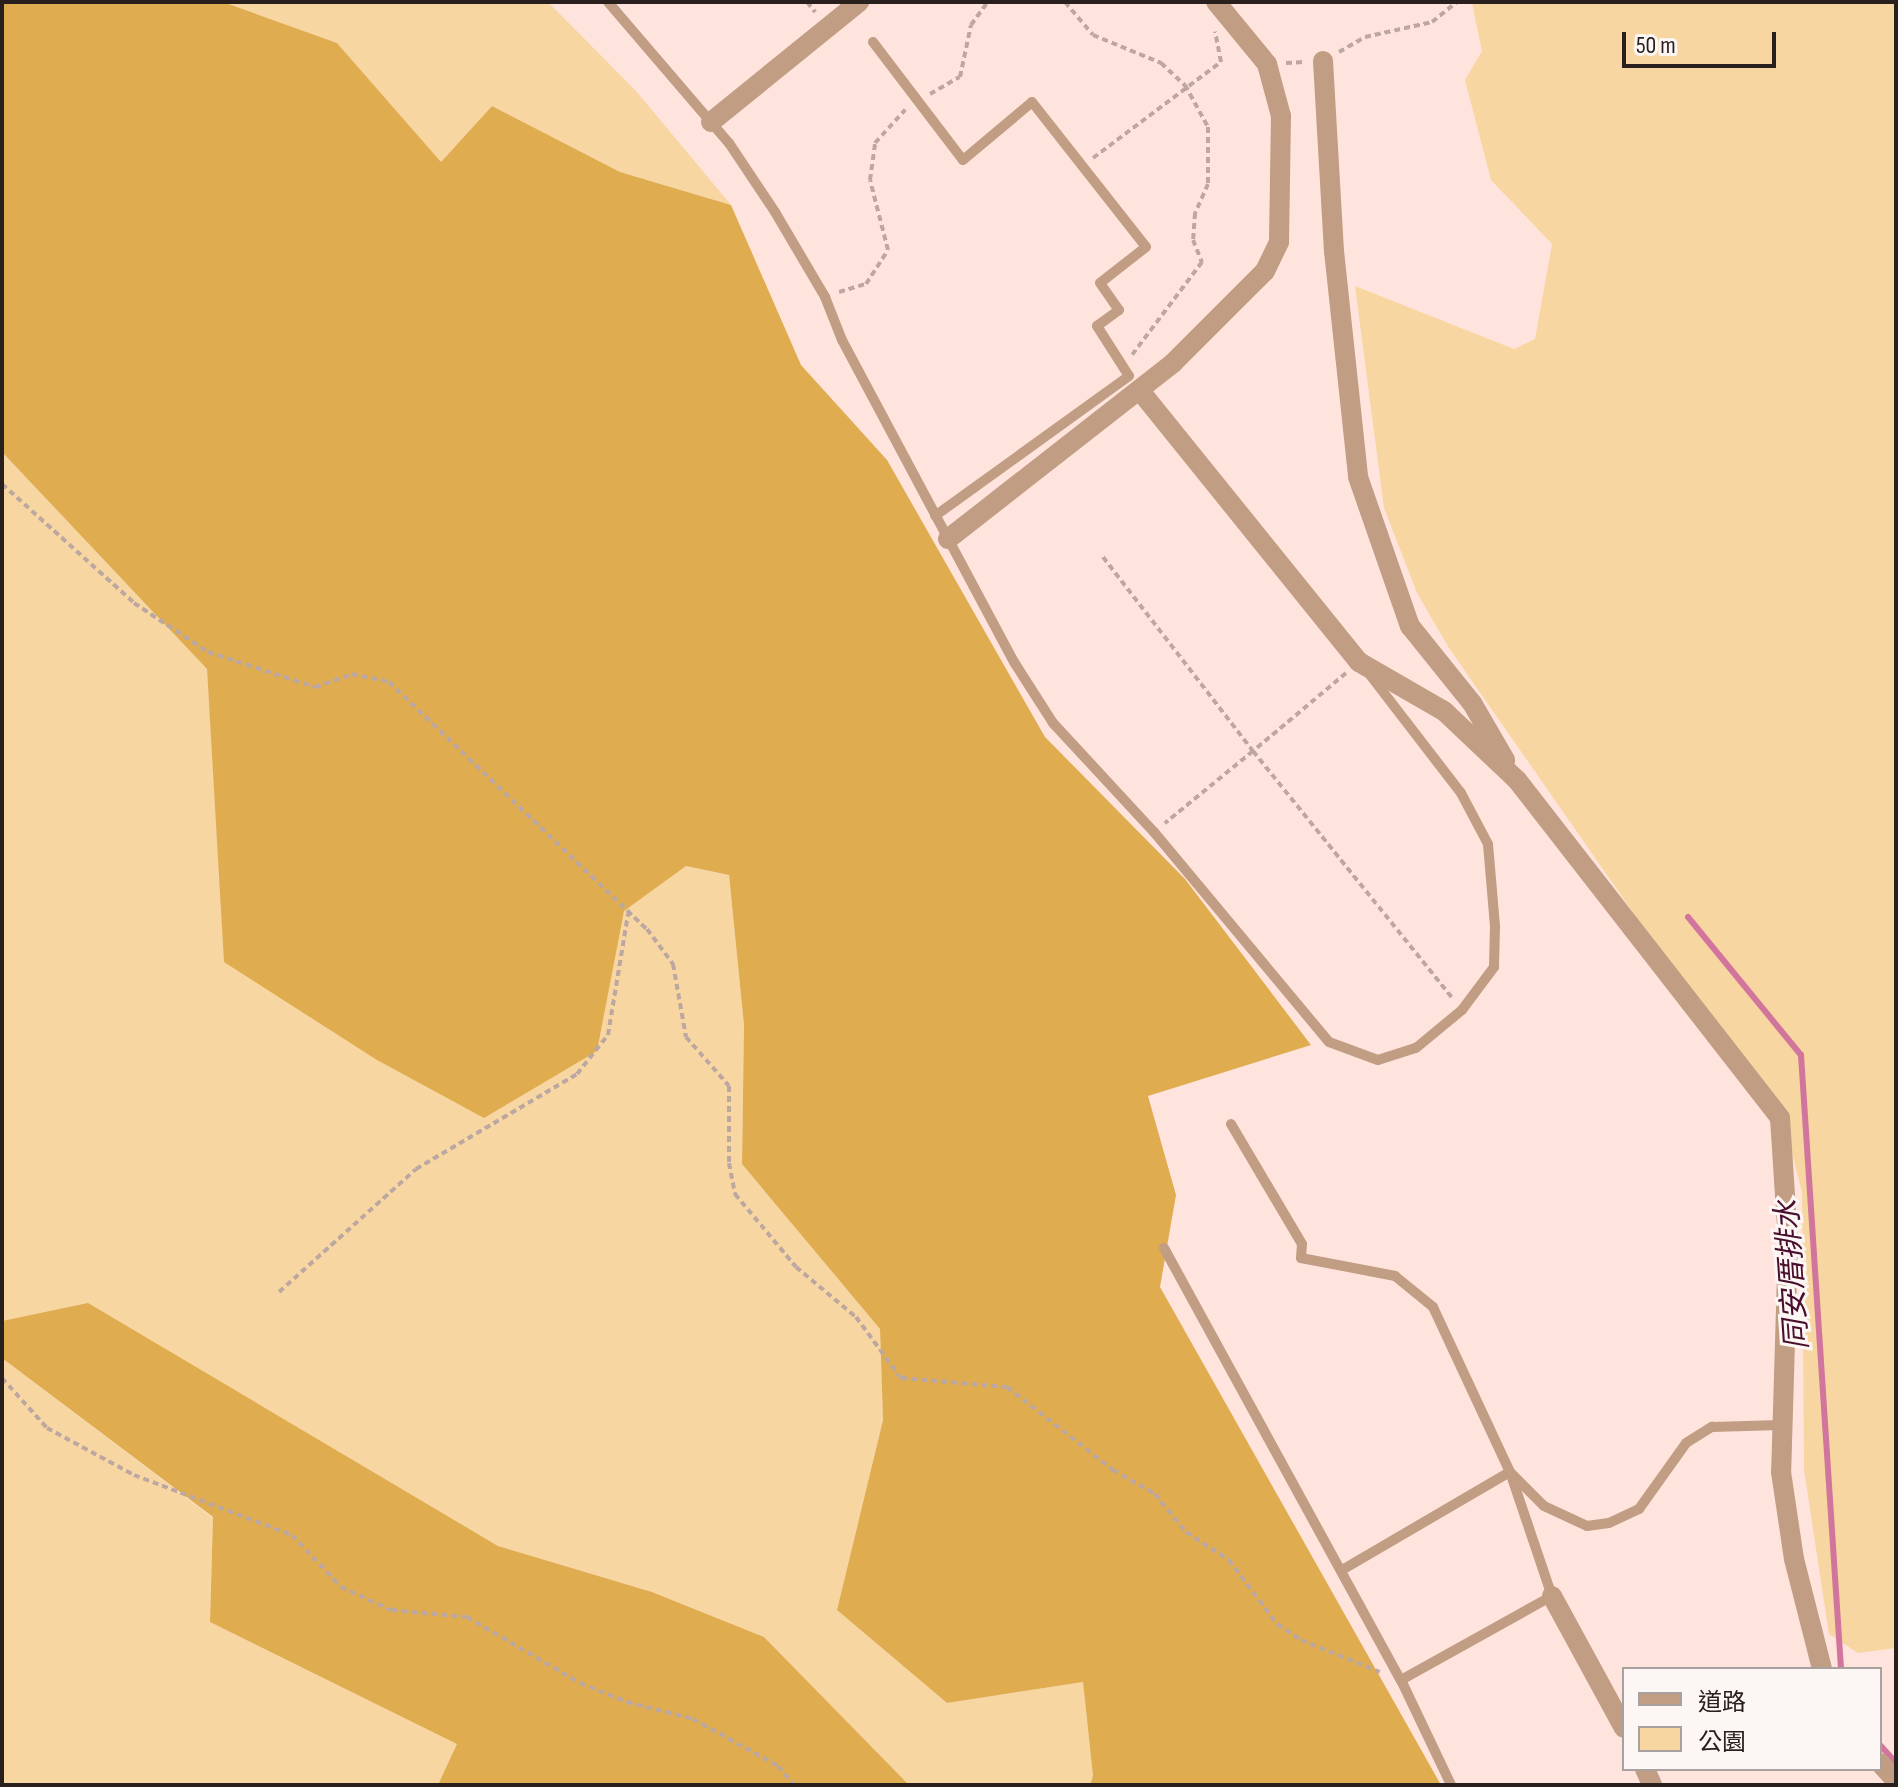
<!DOCTYPE html>
<html>
<head>
<meta charset="utf-8">
<style>
  body { margin:0 }
  #map { position:relative; width:1898px; height:1787px; overflow:hidden; background:#ffe4dd; font-family:"Sofia Sans Condensed","Noto Sans TC",sans-serif }
  div>[style] { position:absolute }
  [style*='--x'] { left:calc(var(--x)*1px); top:calc(var(--y)*1px); width:calc(var(--w)*1px); rotate:calc(var(--a)*1deg) }
  .green>* { inset:0; background:#f7d6a2 }
  .forest>* { inset:0; background:#dfac4f }
  .stream>* { height:6px; margin:-3px; padding:0 3px; transform-origin:3px; border-radius:3px; background:#d2759c }
  .path>* { height:4px; margin-top:-2px; transform-origin:0; background:repeating-linear-gradient(90deg,#bca7a1 0 6px,transparent 0 10px) }
  .service>* { height:10px; margin:-5px; padding:0 5px; transform-origin:5px; border-radius:5px; background:#c09d83 }
  .minor>* { height:20px; margin:-10px; padding:0 10px; transform-origin:10px; border-radius:10px; background:#c09d83 }
  span { translate:-50% -50%; white-space:nowrap; text-align:center; line-height:1.15; -webkit-text-stroke:6px #fcf7f5; paint-order:stroke }
  .water-label { font-size:30px; color:#4a0f2c; font-style:italic }
  .frame { position:absolute; inset:0; border:4px solid #29201d; pointer-events:none }
  .legend { position:absolute; left:1622px; top:1667px; width:260px; height:104px; box-sizing:border-box; background:#fcf7f5; border:2px solid #a8a19f; margin:0; padding:10px 14px; list-style:none; font-size:24px; color:#29201d }
  .legend li { display:flex; align-items:center; gap:16px; height:40px }
  .legend b { width:40px; border:2px solid #a8a19f }
  .scale { position:absolute; left:1622px; top:32px; width:154px; height:36px; box-sizing:border-box; border:4px solid #29201d; border-top:0; padding-left:10px; font-size:24px; line-height:28px; white-space:nowrap; color:#29201d; -webkit-text-stroke:6px #fcf7f5; paint-order:stroke }
</style>
</head>
<body>
<div id="map">
  <div class="green">
    <div style="clip-path:polygon(223px 2px,548px 2px,636px 91px,731px 205px,620px 172px,492px 106px,441px 162px,337px 43px)"></div>
    <div style="clip-path:polygon(1896px 2px,1896px 1648px,1858px 1653px,1829px 1634px,1804px 1470px,1802px 1192px,1792px 1153px,1774px 1115px,1449px 648px,1417px 593px,1384px 508px,1355px 286px,1514px 349px,1535px 339px,1552px 244px,1491px 180px,1465px 80px,1482px 51px,1472px 3px)"></div>
    <div style="clip-path:polygon(2px 452px,207px 669px,225px 962px,597px 1051px,623px 911px,686px 866px,729px 875px,744px 1025px,742px 1164px,880px 1329px,883px 1420px,837px 1610px,947px 1703px,1083px 1682px,1093px 1776px,1090px 1785px,909px 1785px,764px 1637px,652px 1592px,498px 1546px,88px 1304px,2px 1321px)"></div>
    <div style="clip-path:polygon(2px 1358px,213px 1518px,210px 1622px,458px 1744px,438px 1785px,2px 1785px)"></div>
  </div>
  <div class="forest">
    <div style="clip-path:polygon(2px 2px,223px 2px,337px 43px,441px 162px,492px 106px,620px 172px,731px 205px,801px 365px,887px 460px,1045px 737px,1185px 879px,1311px 1045px,1148px 1096px,1176px 1195px,1160px 1287px,1441px 1785px,1090px 1785px,1093px 1776px,1083px 1682px,947px 1703px,837px 1610px,883px 1420px,880px 1329px,742px 1164px,744px 1025px,729px 875px,686px 866px,624px 911px,597px 1051px,484px 1118px,377px 1060px,224px 962px,207px 669px,2px 452px)"></div>
    <div style="clip-path:polygon(88px 1303px,498px 1546px,652px 1592px,764px 1637px,909px 1785px,438px 1785px,457px 1744px,210px 1622px,213px 1517px,2px 1358px,2px 1321px)"></div>
  </div>
  <div class="stream">
    <div style="--x:1688;--y:917;--w:178;--a:50.7"></div>
    <div style="--x:1801;--y:1055;--w:615;--a:86.27"></div>
    <div style="--x:1880;--y:1745;--w:24;--a:48"></div>
  </div>
  <div class="path">
    <div style="--x:807;--y:2;--w:13;--a:51"></div>
    <div style="--x:1065;--y:2;--w:43;--a:49.7"></div>
    <div style="--x:1093;--y:35;--w:74;--a:22.4"></div>
    <div style="--x:1161;--y:63;--w:33;--a:43"></div>
    <div style="--x:1185;--y:85;--w:48;--a:61.3"></div>
    <div style="--x:1208;--y:127;--w:57;--a:90"></div>
    <div style="--x:1208;--y:184;--w:32;--a:114"></div>
    <div style="--x:1195;--y:213;--w:27;--a:94"></div>
    <div style="--x:1193;--y:240;--w:24;--a:68"></div>
    <div style="--x:1202;--y:262;--w:116;--a:127"></div>
    <div style="--x:1339;--y:52;--w:30;--a:-30"></div>
    <div style="--x:1365;--y:37;--w:69;--a:-12.6"></div>
    <div style="--x:1432;--y:22;--w:32;--a:-39"></div>
    <div style="--x:1286;--y:63;--w:19;--a:-3"></div>
    <div style="--x:930;--y:94;--w:34;--a:-30"></div>
    <div style="--x:960;--y:77;--w:53;--a:-78.1"></div>
    <div style="--x:971;--y:25;--w:29;--a:-54"></div>
    <div style="--x:1093;--y:158;--w:160;--a:-36.9"></div>
    <div style="--x:1221;--y:62;--w:31;--a:-101"></div>
    <div style="--x:839;--y:292;--w:28;--a:-17"></div>
    <div style="--x:866;--y:284;--w:40;--a:-57.1"></div>
    <div style="--x:888;--y:250;--w:72;--a:-104.4"></div>
    <div style="--x:870;--y:180;--w:37;--a:-82"></div>
    <div style="--x:875;--y:143;--w:45;--a:-47.7"></div>
    <div style="--x:2;--y:484;--w:178;--a:42"></div>
    <div style="--x:134;--y:603;--w:89;--a:33.5"></div>
    <div style="--x:208;--y:652;--w:113;--a:18.1"></div>
    <div style="--x:315;--y:687;--w:39;--a:-19"></div>
    <div style="--x:352;--y:674;--w:38;--a:12"></div>
    <div style="--x:389;--y:682;--w:357;--a:43.8"></div>
    <div style="--x:647;--y:929;--w:44;--a:53.4"></div>
    <div style="--x:673;--y:964;--w:74;--a:79.9"></div>
    <div style="--x:686;--y:1037;--w:65;--a:48.7"></div>
    <div style="--x:729;--y:1086;--w:77;--a:90"></div>
    <div style="--x:729;--y:1163;--w:32;--a:79"></div>
    <div style="--x:735;--y:1194;--w:95;--a:50.1"></div>
    <div style="--x:796;--y:1267;--w:78;--a:39.8"></div>
    <div style="--x:856;--y:1317;--w:76;--a:53.6"></div>
    <div style="--x:901;--y:1378;--w:106;--a:4.9"></div>
    <div style="--x:1007;--y:1387;--w:135;--a:38.1"></div>
    <div style="--x:1113;--y:1470;--w:48;--a:29.7"></div>
    <div style="--x:1155;--y:1494;--w:49;--a:50.8"></div>
    <div style="--x:1186;--y:1532;--w:51;--a:33.1"></div>
    <div style="--x:1229;--y:1560;--w:80;--a:53.1"></div>
    <div style="--x:1277;--y:1624;--w:29;--a:34"></div>
    <div style="--x:1301;--y:1640;--w:85;--a:22.1"></div>
    <div style="--x:1103;--y:557;--w:245;--a:52.3"></div>
    <div style="--x:1253;--y:751;--w:114;--a:140.7"></div>
    <div style="--x:1346;--y:673;--w:121;--a:140"></div>
    <div style="--x:1253;--y:751;--w:319;--a:51.1"></div>
    <div style="--x:279;--y:1292;--w:184;--a:-41.9"></div>
    <div style="--x:416;--y:1169;--w:187;--a:-30.5"></div>
    <div style="--x:577;--y:1074;--w:50;--a:-51.5"></div>
    <div style="--x:608;--y:1035;--w:123;--a:-80.6"></div>
    <div style="--x:2;--y:1378;--w:67;--a:48"></div>
    <div style="--x:47;--y:1428;--w:99;--a:28.4"></div>
    <div style="--x:134;--y:1475;--w:169;--a:20.8"></div>
    <div style="--x:292;--y:1535;--w:71;--a:46.7"></div>
    <div style="--x:341;--y:1587;--w:55;--a:24.7"></div>
    <div style="--x:391;--y:1610;--w:76;--a:5.3"></div>
    <div style="--x:467;--y:1617;--w:131;--a:30.3"></div>
    <div style="--x:580;--y:1683;--w:51;--a:22"></div>
    <div style="--x:627;--y:1702;--w:68;--a:14.4"></div>
    <div style="--x:693;--y:1719;--w:97;--a:28.9"></div>
    <div style="--x:778;--y:1766;--w:25;--a:50"></div>
  </div>
  <div class="service">
    <div style="--x:608;--y:2;--w:186;--a:49.4"></div>
    <div style="--x:729;--y:143;--w:83;--a:56.3"></div>
    <div style="--x:775;--y:212;--w:99;--a:59.5"></div>
    <div style="--x:825;--y:297;--w:46;--a:68.4"></div>
    <div style="--x:842;--y:340;--w:365;--a:61.9"></div>
    <div style="--x:1014;--y:662;--w:72;--a:57.4"></div>
    <div style="--x:1053;--y:723;--w:149;--a:47.2"></div>
    <div style="--x:1154;--y:832;--w:273;--a:50.2"></div>
    <div style="--x:1329;--y:1042;--w:52;--a:20.2"></div>
    <div style="--x:1378;--y:1060;--w:40;--a:-18"></div>
    <div style="--x:1416;--y:1048;--w:60;--a:-39.6"></div>
    <div style="--x:1462;--y:1010;--w:54;--a:-53.3"></div>
    <div style="--x:1494;--y:967;--w:41;--a:-88.6"></div>
    <div style="--x:1495;--y:926;--w:82;--a:-94.9"></div>
    <div style="--x:1488;--y:844;--w:58;--a:-117.9"></div>
    <div style="--x:1461;--y:793;--w:148;--a:-127.6"></div>
    <div style="--x:873;--y:42;--w:148;--a:52.7"></div>
    <div style="--x:963;--y:160;--w:90;--a:-40"></div>
    <div style="--x:1032;--y:102;--w:184;--a:51.8"></div>
    <div style="--x:1146;--y:247;--w:58;--a:142"></div>
    <div style="--x:1100;--y:283;--w:33;--a:55"></div>
    <div style="--x:1119;--y:310;--w:27;--a:144"></div>
    <div style="--x:1097;--y:326;--w:59;--a:57.4"></div>
    <div style="--x:1129;--y:376;--w:239;--a:144.2"></div>
    <div style="--x:1231;--y:1124;--w:139;--a:59.4"></div>
    <div style="--x:1302;--y:1244;--w:14;--a:94"></div>
    <div style="--x:1301;--y:1258;--w:96;--a:10.8"></div>
    <div style="--x:1395;--y:1276;--w:49;--a:39.2"></div>
    <div style="--x:1433;--y:1307;--w:182;--a:65"></div>
    <div style="--x:1510;--y:1472;--w:131;--a:71.3"></div>
    <div style="--x:1552;--y:1596;--w:173;--a:150.9"></div>
    <div style="--x:1164;--y:1248;--w:493;--a:61.3"></div>
    <div style="--x:1401;--y:1680;--w:116;--a:64.5"></div>
    <div style="--x:1342;--y:1570;--w:194;--a:-30.3"></div>
    <div style="--x:1510;--y:1472;--w:48;--a:45"></div>
    <div style="--x:1544;--y:1506;--w:47;--a:24.9"></div>
    <div style="--x:1587;--y:1526;--w:22;--a:-8"></div>
    <div style="--x:1609;--y:1523;--w:33;--a:-25"></div>
    <div style="--x:1639;--y:1509;--w:81;--a:-54.5"></div>
    <div style="--x:1686;--y:1443;--w:31;--a:-32"></div>
    <div style="--x:1712;--y:1427;--w:73;--a:-1.6"></div>
  </div>
  <div class="minor">
    <div style="--x:1323;--y:61;--w:190;--a:86.7"></div>
    <div style="--x:1334;--y:251;--w:227;--a:83.9"></div>
    <div style="--x:1358;--y:477;--w:158;--a:70.8"></div>
    <div style="--x:1410;--y:626;--w:99;--a:51.2"></div>
    <div style="--x:1472;--y:703;--w:66;--a:59.9"></div>
    <div style="--x:711;--y:122;--w:191;--a:-39"></div>
    <div style="--x:1141;--y:392;--w:347;--a:51.1"></div>
    <div style="--x:1359;--y:662;--w:98;--a:30"></div>
    <div style="--x:1444;--y:711;--w:100;--a:43.4"></div>
    <div style="--x:1517;--y:780;--w:428;--a:52.1"></div>
    <div style="--x:1780;--y:1118;--w:123;--a:86.3"></div>
    <div style="--x:1788;--y:1241;--w:231;--a:91.7"></div>
    <div style="--x:1781;--y:1472;--w:88;--a:81.5"></div>
    <div style="--x:1794;--y:1559;--w:114;--a:75.7"></div>
    <div style="--x:948;--y:539;--w:286;--a:-38"></div>
    <div style="--x:1173;--y:363;--w:130;--a:-45"></div>
    <div style="--x:1265;--y:271;--w:32;--a:-64"></div>
    <div style="--x:1279;--y:242;--w:126;--a:-89.1"></div>
    <div style="--x:1281;--y:116;--w:54;--a:-105.1"></div>
    <div style="--x:1267;--y:64;--w:80;--a:-129.4"></div>
    <div style="--x:1552;--y:1596;--w:150;--a:61.4"></div>
    <div style="--x:1880;--y:1763;--w:24;--a:48"></div>
    <div style="--x:1645;--y:1769;--w:17;--a:66"></div>
  </div>
  <div class="water-label">
    <span style="left:1793px;top:1275px;rotate:-94deg">同安厝排水</span>
  </div>
  <div class="frame"></div>
  <ul class="legend">
  <li><b style="height:10px;background:#c09d83"></b>道路</li>
  <li><b style="height:22px;background:#f7d6a2"></b>公園</li>
  </ul>
  <div class="scale">50 m</div>
</div>
</body>
</html>
